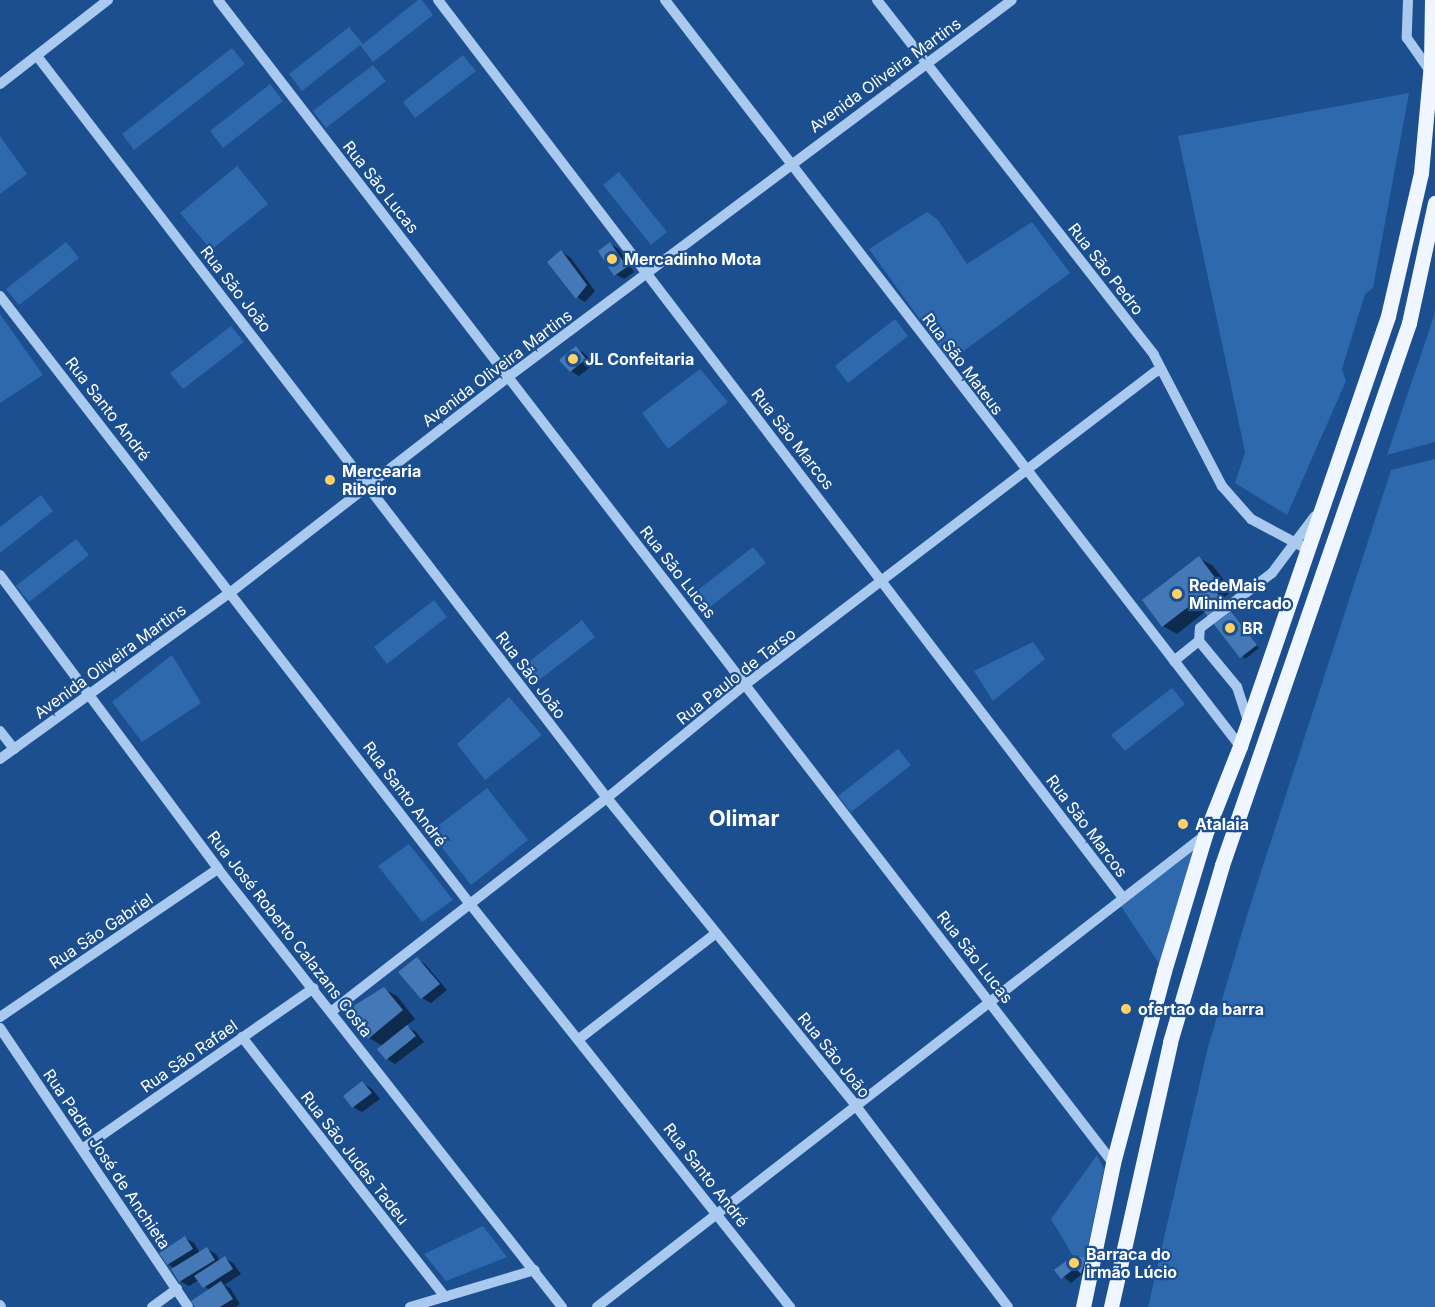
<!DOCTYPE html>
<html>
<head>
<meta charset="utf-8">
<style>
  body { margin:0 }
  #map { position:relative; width:1435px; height:1307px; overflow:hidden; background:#1b4f8f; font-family:Inter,sans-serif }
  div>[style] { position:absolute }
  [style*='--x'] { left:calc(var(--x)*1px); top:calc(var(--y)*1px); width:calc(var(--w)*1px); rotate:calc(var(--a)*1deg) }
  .green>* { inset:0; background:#2e69ad }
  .shadow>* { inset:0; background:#0007 }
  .building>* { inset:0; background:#4478b7 }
  .minor>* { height:10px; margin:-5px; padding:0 5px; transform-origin:5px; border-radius:5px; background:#a9c9ee }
  .major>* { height:15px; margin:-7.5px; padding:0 7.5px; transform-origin:7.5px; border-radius:7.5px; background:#f0f6ff }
  .dots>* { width:16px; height:16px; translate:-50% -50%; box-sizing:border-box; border:3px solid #1b4f8f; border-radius:50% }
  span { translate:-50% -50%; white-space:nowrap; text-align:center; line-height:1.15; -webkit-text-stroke:4.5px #1b4f8f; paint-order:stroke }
  .street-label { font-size:16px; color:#fff }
  .poi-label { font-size:16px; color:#fff; font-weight:700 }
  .left { translate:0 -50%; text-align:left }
  .district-label { font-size:22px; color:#fff; font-weight:700 }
</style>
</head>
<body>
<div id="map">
  <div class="green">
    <div style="clip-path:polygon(418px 0,422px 0,433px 15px,373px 62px,360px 45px,302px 91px,289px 74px,349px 27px,363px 44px)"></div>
    <div style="clip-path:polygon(232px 48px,245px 64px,134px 150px,122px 134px)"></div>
    <div style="clip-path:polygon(463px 55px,476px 71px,415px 118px,403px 102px)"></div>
    <div style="clip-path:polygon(373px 65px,386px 81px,326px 128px,313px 111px)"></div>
    <div style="clip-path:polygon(270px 84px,283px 101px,223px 148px,210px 131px)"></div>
    <div style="clip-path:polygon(1409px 93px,1373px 288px,1365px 294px,1342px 369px,1346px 381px,1287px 515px,1235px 483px,1245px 452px,1178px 136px)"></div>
    <div style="clip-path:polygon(0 136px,27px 174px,0 194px)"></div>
    <div style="clip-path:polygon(237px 166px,268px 204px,211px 250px,180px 213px)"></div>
    <div style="clip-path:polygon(619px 172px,667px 232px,651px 245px,603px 185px)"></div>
    <div style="clip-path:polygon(927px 212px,938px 220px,967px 264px,1032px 222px,1070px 273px,950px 361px,869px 249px)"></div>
    <div style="clip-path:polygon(66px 242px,79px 258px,19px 305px,6px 289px)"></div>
    <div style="clip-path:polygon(1435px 310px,1435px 442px,1387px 455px,1434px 316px)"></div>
    <div style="clip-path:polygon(0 314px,43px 375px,0 403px)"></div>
    <div style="clip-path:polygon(895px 319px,908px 336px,848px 383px,835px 366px)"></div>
    <div style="clip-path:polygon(231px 326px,244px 342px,183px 389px,170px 373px)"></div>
    <div style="clip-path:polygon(700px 369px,728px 402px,668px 449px,642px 413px)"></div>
    <div style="clip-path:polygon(1435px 459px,1435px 1307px,1148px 1307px,1208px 1047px,1248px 912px,1391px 470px)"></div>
    <div style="clip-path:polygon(41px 495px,53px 511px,0 553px,0 527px)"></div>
    <div style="clip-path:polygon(76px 539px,89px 555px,29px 602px,16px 586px)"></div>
    <div style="clip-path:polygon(753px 547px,766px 563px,706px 610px,693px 594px)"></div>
    <div style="clip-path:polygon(434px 600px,447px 617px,387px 664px,374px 647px)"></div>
    <div style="clip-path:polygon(582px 620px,595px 637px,534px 684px,522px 667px)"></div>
    <div style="clip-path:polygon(1033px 642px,1045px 659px,993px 701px,974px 671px)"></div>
    <div style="clip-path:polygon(172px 655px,201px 703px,142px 742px,112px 702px)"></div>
    <div style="clip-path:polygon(1172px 688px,1185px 704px,1125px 751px,1111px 735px)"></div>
    <div style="clip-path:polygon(509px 697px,542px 735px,485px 780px,457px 744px)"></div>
    <div style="clip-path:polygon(898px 749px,911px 765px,851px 812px,838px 796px)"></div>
    <div style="clip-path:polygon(487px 788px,528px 840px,471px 885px,430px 832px)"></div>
    <div style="clip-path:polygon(1205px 835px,1164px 971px,1118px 902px)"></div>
    <div style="clip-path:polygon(409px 844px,453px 900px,422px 922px,378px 866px)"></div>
    <div style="clip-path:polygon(1097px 1155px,1104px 1169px,1086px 1257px,1073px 1256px,1051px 1219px)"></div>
    <div style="clip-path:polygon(483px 1226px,507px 1257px,446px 1281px,424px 1254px)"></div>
  </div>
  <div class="shadow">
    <div style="clip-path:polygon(610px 244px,619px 249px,634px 272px,624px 279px,615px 274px)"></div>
    <div style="clip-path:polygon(561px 252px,570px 257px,595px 291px,585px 302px,577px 297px)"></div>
    <div style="clip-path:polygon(576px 348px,584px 353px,594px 364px,579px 376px,571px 371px)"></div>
    <div style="clip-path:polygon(1199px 558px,1213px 566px,1232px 591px,1222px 599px,1259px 648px,1245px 659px,1206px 611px,1177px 634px,1163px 626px)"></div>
    <div style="clip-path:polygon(417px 959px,425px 964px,447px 990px,431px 1003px,422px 998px,401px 972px)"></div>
    <div style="clip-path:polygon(384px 989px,397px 996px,415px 1019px,406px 1026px,416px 1032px,424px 1042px,395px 1064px,387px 1059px,383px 1046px,369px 1038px,353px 1016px)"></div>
    <div style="clip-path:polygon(362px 1083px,371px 1088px,380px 1099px,362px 1112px,353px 1107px,345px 1096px)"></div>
    <div style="clip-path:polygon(185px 1238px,194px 1243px,200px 1253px,207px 1249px,216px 1254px,220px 1261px,225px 1258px,233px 1263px,241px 1274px,224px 1285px,230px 1288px,240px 1304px,236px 1307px,197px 1307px,210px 1291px,199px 1280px,189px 1286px,180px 1281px,175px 1269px,168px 1264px)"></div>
    <div style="clip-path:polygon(1085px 1259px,1094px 1264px,1071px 1283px,1056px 1270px)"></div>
  </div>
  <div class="building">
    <div style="clip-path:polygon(610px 242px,627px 267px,614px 276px,598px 251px)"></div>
    <div style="clip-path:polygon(561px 250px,587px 285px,576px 299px,547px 262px)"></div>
    <div style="clip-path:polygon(576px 346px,586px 359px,570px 372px,559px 360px)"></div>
    <div style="clip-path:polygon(1199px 556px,1219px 583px,1213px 588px,1257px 645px,1240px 658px,1196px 601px,1162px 627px,1142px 600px)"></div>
    <div style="clip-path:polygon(417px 957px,440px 984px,421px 999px,398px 972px)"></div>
    <div style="clip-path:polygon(384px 987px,403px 1010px,368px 1039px,351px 1016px,355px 1005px)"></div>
    <div style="clip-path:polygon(407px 1025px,416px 1036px,386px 1060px,377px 1049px)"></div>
    <div style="clip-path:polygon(362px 1081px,372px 1093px,352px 1108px,343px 1096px)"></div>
    <div style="clip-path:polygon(185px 1236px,193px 1249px,167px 1265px,159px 1253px)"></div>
    <div style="clip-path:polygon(207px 1247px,215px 1260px,179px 1282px,171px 1269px)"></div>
    <div style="clip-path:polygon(225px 1256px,233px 1269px,203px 1288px,194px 1276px)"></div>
    <div style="clip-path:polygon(1073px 1256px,1086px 1257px,1081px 1274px,1075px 1268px,1061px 1279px,1054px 1270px)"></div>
    <div style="clip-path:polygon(221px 1281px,233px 1299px,220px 1307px,195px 1307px,191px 1301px)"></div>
  </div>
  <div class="minor">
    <div style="--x:218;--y:0;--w:1468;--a:52.42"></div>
    <div style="--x:438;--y:0;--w:1129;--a:52.66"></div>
    <div style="--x:665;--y:0;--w:942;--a:52.38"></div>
    <div style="--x:877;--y:0;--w:450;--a:52"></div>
    <div style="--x:1154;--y:355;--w:148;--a:62.6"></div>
    <div style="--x:1222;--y:486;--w:44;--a:48.7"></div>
    <div style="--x:1251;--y:519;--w:64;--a:28.2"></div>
    <div style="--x:1408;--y:0;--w:38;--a:92"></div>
    <div style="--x:1407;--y:38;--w:40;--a:55.1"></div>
    <div style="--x:37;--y:56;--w:936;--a:52.47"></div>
    <div style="--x:607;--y:798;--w:396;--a:51"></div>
    <div style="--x:856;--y:1106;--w:252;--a:52.9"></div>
    <div style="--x:0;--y:84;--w:137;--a:-37.9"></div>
    <div style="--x:0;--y:296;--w:768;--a:52.3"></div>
    <div style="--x:470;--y:904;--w:515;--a:51.55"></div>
    <div style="--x:0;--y:575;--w:366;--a:53.4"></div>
    <div style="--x:218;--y:869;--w:557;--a:51.85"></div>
    <div style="--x:1199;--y:641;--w:60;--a:50.4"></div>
    <div style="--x:1237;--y:687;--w:36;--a:72"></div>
    <div style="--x:1174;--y:661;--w:32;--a:-39"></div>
    <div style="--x:1199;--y:641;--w:13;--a:-86"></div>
    <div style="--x:1200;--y:628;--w:91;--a:-37.4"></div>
    <div style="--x:1272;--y:573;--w:71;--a:-53"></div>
    <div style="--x:0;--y:731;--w:23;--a:52"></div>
    <div style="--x:0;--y:759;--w:285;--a:-35.9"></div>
    <div style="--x:231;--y:592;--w:351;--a:-37.8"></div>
    <div style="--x:508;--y:377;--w:629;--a:-36.8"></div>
    <div style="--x:332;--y:1011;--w:348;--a:-37.8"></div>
    <div style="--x:607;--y:798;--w:180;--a:-39.4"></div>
    <div style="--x:746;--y:684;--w:514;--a:-37.34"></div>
    <div style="--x:1155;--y:372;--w:7;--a:-16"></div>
    <div style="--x:0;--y:1017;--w:263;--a:-34.2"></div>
    <div style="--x:0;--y:1028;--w:336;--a:56"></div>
    <div style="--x:242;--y:1037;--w:330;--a:52"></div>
    <div style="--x:579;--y:1039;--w:173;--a:-37.7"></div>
    <div style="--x:82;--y:1149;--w:282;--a:-34.8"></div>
    <div style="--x:0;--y:1305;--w:2;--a:63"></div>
    <div style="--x:152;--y:1307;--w:31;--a:-36"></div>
    <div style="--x:410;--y:1307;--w:130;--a:-16.5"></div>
    <div style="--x:597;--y:1307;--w:770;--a:-37.82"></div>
  </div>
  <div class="major">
    <div style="--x:1083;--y:1307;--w:147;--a:-78.2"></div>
    <div style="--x:1113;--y:1163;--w:199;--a:-75.1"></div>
    <div style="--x:1164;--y:971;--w:142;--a:-73.2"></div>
    <div style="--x:1205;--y:835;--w:96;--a:-68.5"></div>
    <div style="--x:1240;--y:746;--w:455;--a:-71"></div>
    <div style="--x:1388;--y:316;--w:147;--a:-77"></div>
    <div style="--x:1421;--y:173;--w:109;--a:-84.8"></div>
    <div style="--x:1431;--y:64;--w:64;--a:-89.1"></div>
    <div style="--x:1111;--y:1307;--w:271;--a:-77.4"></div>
    <div style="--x:1170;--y:1042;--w:184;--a:-73.6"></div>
    <div style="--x:1222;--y:865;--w:573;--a:-70.96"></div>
    <div style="--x:1409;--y:323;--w:123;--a:-77.8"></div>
  </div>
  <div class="dots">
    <div style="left:612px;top:259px;background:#ffd166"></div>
    <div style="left:573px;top:359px;background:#ffd166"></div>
    <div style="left:330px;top:480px;background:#ffd166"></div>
    <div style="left:1177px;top:594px;background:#ffd166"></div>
    <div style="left:1230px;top:628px;background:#ffd166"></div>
    <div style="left:1183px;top:824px;background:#ffd166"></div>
    <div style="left:1126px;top:1009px;background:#ffd166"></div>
    <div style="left:1074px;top:1263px;background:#ffd166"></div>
  </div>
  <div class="street-label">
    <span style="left:885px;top:75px;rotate:-36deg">Avenida Oliveira Martins</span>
    <span style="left:381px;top:187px;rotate:52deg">Rua São Lucas</span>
    <span style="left:1106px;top:269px;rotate:52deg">Rua São Pedro</span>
    <span style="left:236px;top:289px;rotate:52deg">Rua São João</span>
    <span style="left:963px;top:364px;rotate:53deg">Rua São Mateus</span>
    <span style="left:497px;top:368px;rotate:-37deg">Avenida Oliveira Martins</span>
    <span style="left:108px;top:409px;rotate:52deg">Rua Santo André</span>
    <span style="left:793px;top:439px;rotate:52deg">Rua São Marcos</span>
    <span style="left:678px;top:572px;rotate:52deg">Rua São Lucas</span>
    <span style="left:110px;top:661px;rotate:-36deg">Avenida Oliveira Martins</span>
    <span style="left:531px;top:675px;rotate:53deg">Rua São João</span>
    <span style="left:736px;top:676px;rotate:-38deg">Rua Paulo de Tarso</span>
    <span style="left:405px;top:794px;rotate:53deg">Rua Santo André</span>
    <span style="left:1087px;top:826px;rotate:53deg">Rua São Marcos</span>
    <span style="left:101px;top:931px;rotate:-34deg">Rua São Gabriel</span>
    <span style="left:290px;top:934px;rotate:52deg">Rua José Roberto Calazans Costa</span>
    <span style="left:975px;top:957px;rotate:52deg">Rua São Lucas</span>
    <span style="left:834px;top:1055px;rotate:51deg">Rua São João</span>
    <span style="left:189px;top:1056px;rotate:-35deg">Rua São Rafael</span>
    <span style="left:355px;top:1158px;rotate:52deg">Rua São Judas Tadeu</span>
    <span style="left:107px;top:1159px;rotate:56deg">Rua Padre José de Anchieta</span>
    <span style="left:706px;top:1175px;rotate:52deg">Rua Santo André</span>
  </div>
  <div class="poi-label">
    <span class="left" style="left:624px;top:259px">Mercadinho Mota</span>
    <span class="left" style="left:585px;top:359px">JL Confeitaria</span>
    <span class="left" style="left:342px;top:480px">Mercearia<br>Ribeiro</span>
    <span class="left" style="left:1189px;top:594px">RedeMais<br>Minimercado</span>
    <span class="left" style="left:1242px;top:628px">BR</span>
    <span class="left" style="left:1195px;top:824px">Atalaia</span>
    <span class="left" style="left:1138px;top:1009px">ofertao da barra</span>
    <span class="left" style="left:1086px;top:1263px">Barraca do<br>irmão Lúcio</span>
  </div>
  <div class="district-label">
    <span style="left:744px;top:819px">Olimar</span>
  </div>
</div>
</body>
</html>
